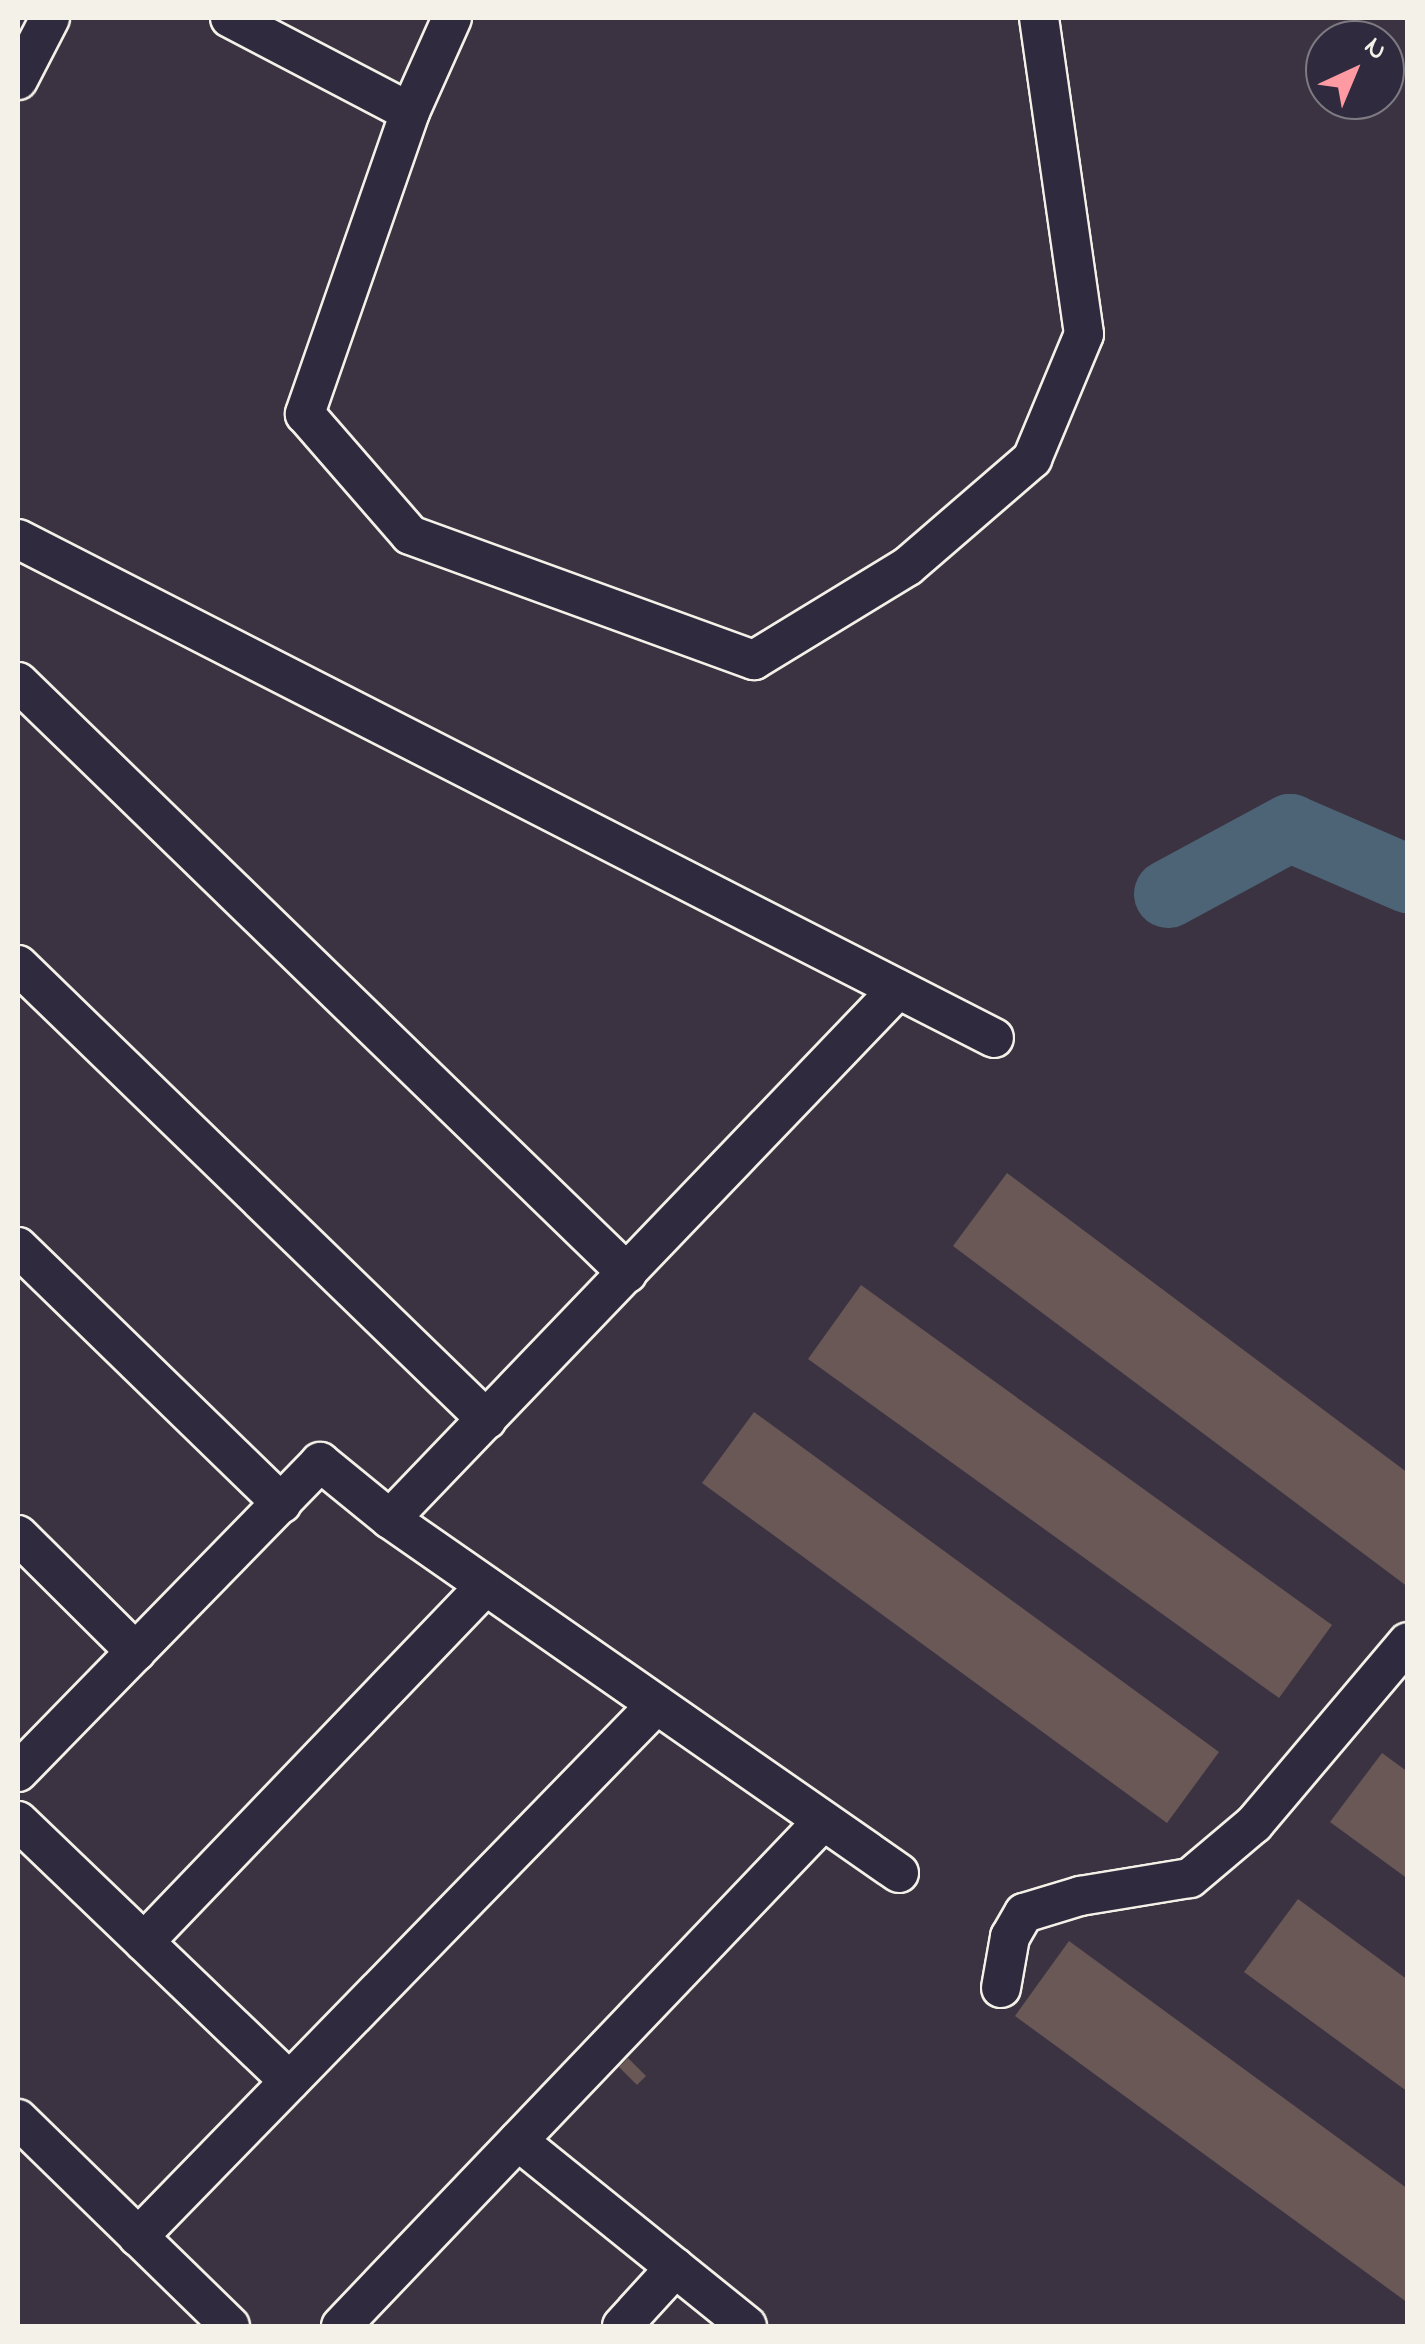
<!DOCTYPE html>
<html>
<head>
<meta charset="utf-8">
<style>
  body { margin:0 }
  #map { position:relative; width:1425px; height:2344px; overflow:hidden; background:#3b3342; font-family:"Indie Flower",sans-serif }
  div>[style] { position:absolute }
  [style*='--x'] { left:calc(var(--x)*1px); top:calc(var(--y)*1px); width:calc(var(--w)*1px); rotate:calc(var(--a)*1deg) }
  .river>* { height:68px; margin:-34px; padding:0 34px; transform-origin:34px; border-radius:34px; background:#4c6475 }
  .building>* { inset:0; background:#695856 }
  .roads { filter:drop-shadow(2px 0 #f4f1e8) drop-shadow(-2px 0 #f4f1e8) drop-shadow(0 2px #f4f1e8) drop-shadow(0 -2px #f4f1e8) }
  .minor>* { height:38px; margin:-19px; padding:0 19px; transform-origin:19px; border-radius:19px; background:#2f2a3d }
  span { translate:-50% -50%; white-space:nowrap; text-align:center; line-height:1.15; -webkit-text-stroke:8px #2f2a3d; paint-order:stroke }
  .frame { position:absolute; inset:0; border:20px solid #f4f1e8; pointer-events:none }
  .north { position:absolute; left:1305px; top:20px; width:100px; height:100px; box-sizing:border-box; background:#2f2a3d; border:2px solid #7e7a81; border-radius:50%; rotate:44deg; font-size:28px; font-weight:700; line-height:40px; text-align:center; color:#f4f1e8 }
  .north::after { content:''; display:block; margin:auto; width:35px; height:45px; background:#ff9aa2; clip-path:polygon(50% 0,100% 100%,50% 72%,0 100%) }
</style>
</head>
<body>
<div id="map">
  <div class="river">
    <div style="--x:1168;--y:894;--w:139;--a:-28.4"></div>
    <div style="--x:1290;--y:828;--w:129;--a:23.4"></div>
  </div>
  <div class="building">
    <div style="clip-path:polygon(1007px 1173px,1408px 1473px,1408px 1587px,953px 1246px)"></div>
    <div style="clip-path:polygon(861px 1285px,1332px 1625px,1279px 1698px,808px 1359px)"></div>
    <div style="clip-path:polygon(754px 1412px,1219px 1752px,1167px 1823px,702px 1483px)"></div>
    <div style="clip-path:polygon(1382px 1753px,1408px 1772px,1408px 1879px,1330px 1822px)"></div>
    <div style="clip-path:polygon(1298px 1899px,1408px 1980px,1408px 2092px,1244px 1972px)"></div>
    <div style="clip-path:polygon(1069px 1941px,1408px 2189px,1408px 2303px,1015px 2016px)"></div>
    <div style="clip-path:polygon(628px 2058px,646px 2076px,637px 2085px,619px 2067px)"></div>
  </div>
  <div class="roads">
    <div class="minor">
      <div style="--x:230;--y:18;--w:203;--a:27.6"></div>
      <div style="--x:452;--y:18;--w:103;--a:114.1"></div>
      <div style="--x:410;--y:112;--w:320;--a:109.2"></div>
      <div style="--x:305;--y:414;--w:160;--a:49"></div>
      <div style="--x:410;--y:535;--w:366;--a:20"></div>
      <div style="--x:754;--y:660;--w:180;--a:-31.4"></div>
      <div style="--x:908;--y:566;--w:164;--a:-40.8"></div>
      <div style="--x:1032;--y:459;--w:135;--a:-67.4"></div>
      <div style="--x:1084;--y:334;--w:319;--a:-98.1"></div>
      <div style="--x:18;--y:80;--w:70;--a:-62.7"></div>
      <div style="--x:18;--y:539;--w:1096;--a:27.08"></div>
      <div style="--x:18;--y:682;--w:849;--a:44.14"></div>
      <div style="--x:18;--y:965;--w:653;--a:44.13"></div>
      <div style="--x:18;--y:1247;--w:368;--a:44.2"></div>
      <div style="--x:390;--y:1519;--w:734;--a:-46.21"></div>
      <div style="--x:18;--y:1535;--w:166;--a:44.8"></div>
      <div style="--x:18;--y:1772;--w:433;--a:-45.7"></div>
      <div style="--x:320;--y:1462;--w:90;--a:39.2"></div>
      <div style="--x:390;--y:1519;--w:620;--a:34.82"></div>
      <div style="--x:18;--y:1821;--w:376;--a:43.8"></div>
      <div style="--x:144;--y:1942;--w:493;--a:-46.2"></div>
      <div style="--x:1001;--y:1988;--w:52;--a:-80"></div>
      <div style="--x:1010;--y:1937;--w:28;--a:-60"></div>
      <div style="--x:1024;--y:1913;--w:59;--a:-16.9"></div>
      <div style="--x:1080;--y:1896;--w:111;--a:-9.3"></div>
      <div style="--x:1190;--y:1878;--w:84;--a:-40.2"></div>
      <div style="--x:1254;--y:1824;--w:238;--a:-49.8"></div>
      <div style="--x:18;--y:2119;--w:296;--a:44.3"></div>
      <div style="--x:518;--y:2141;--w:294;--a:38.9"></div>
      <div style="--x:138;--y:2237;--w:743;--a:-45.76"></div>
      <div style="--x:341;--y:2326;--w:698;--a:-46.33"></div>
      <div style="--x:622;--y:2326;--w:79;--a:-47.6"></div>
    </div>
  </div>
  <div class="frame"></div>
  <div class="north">N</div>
</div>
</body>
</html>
